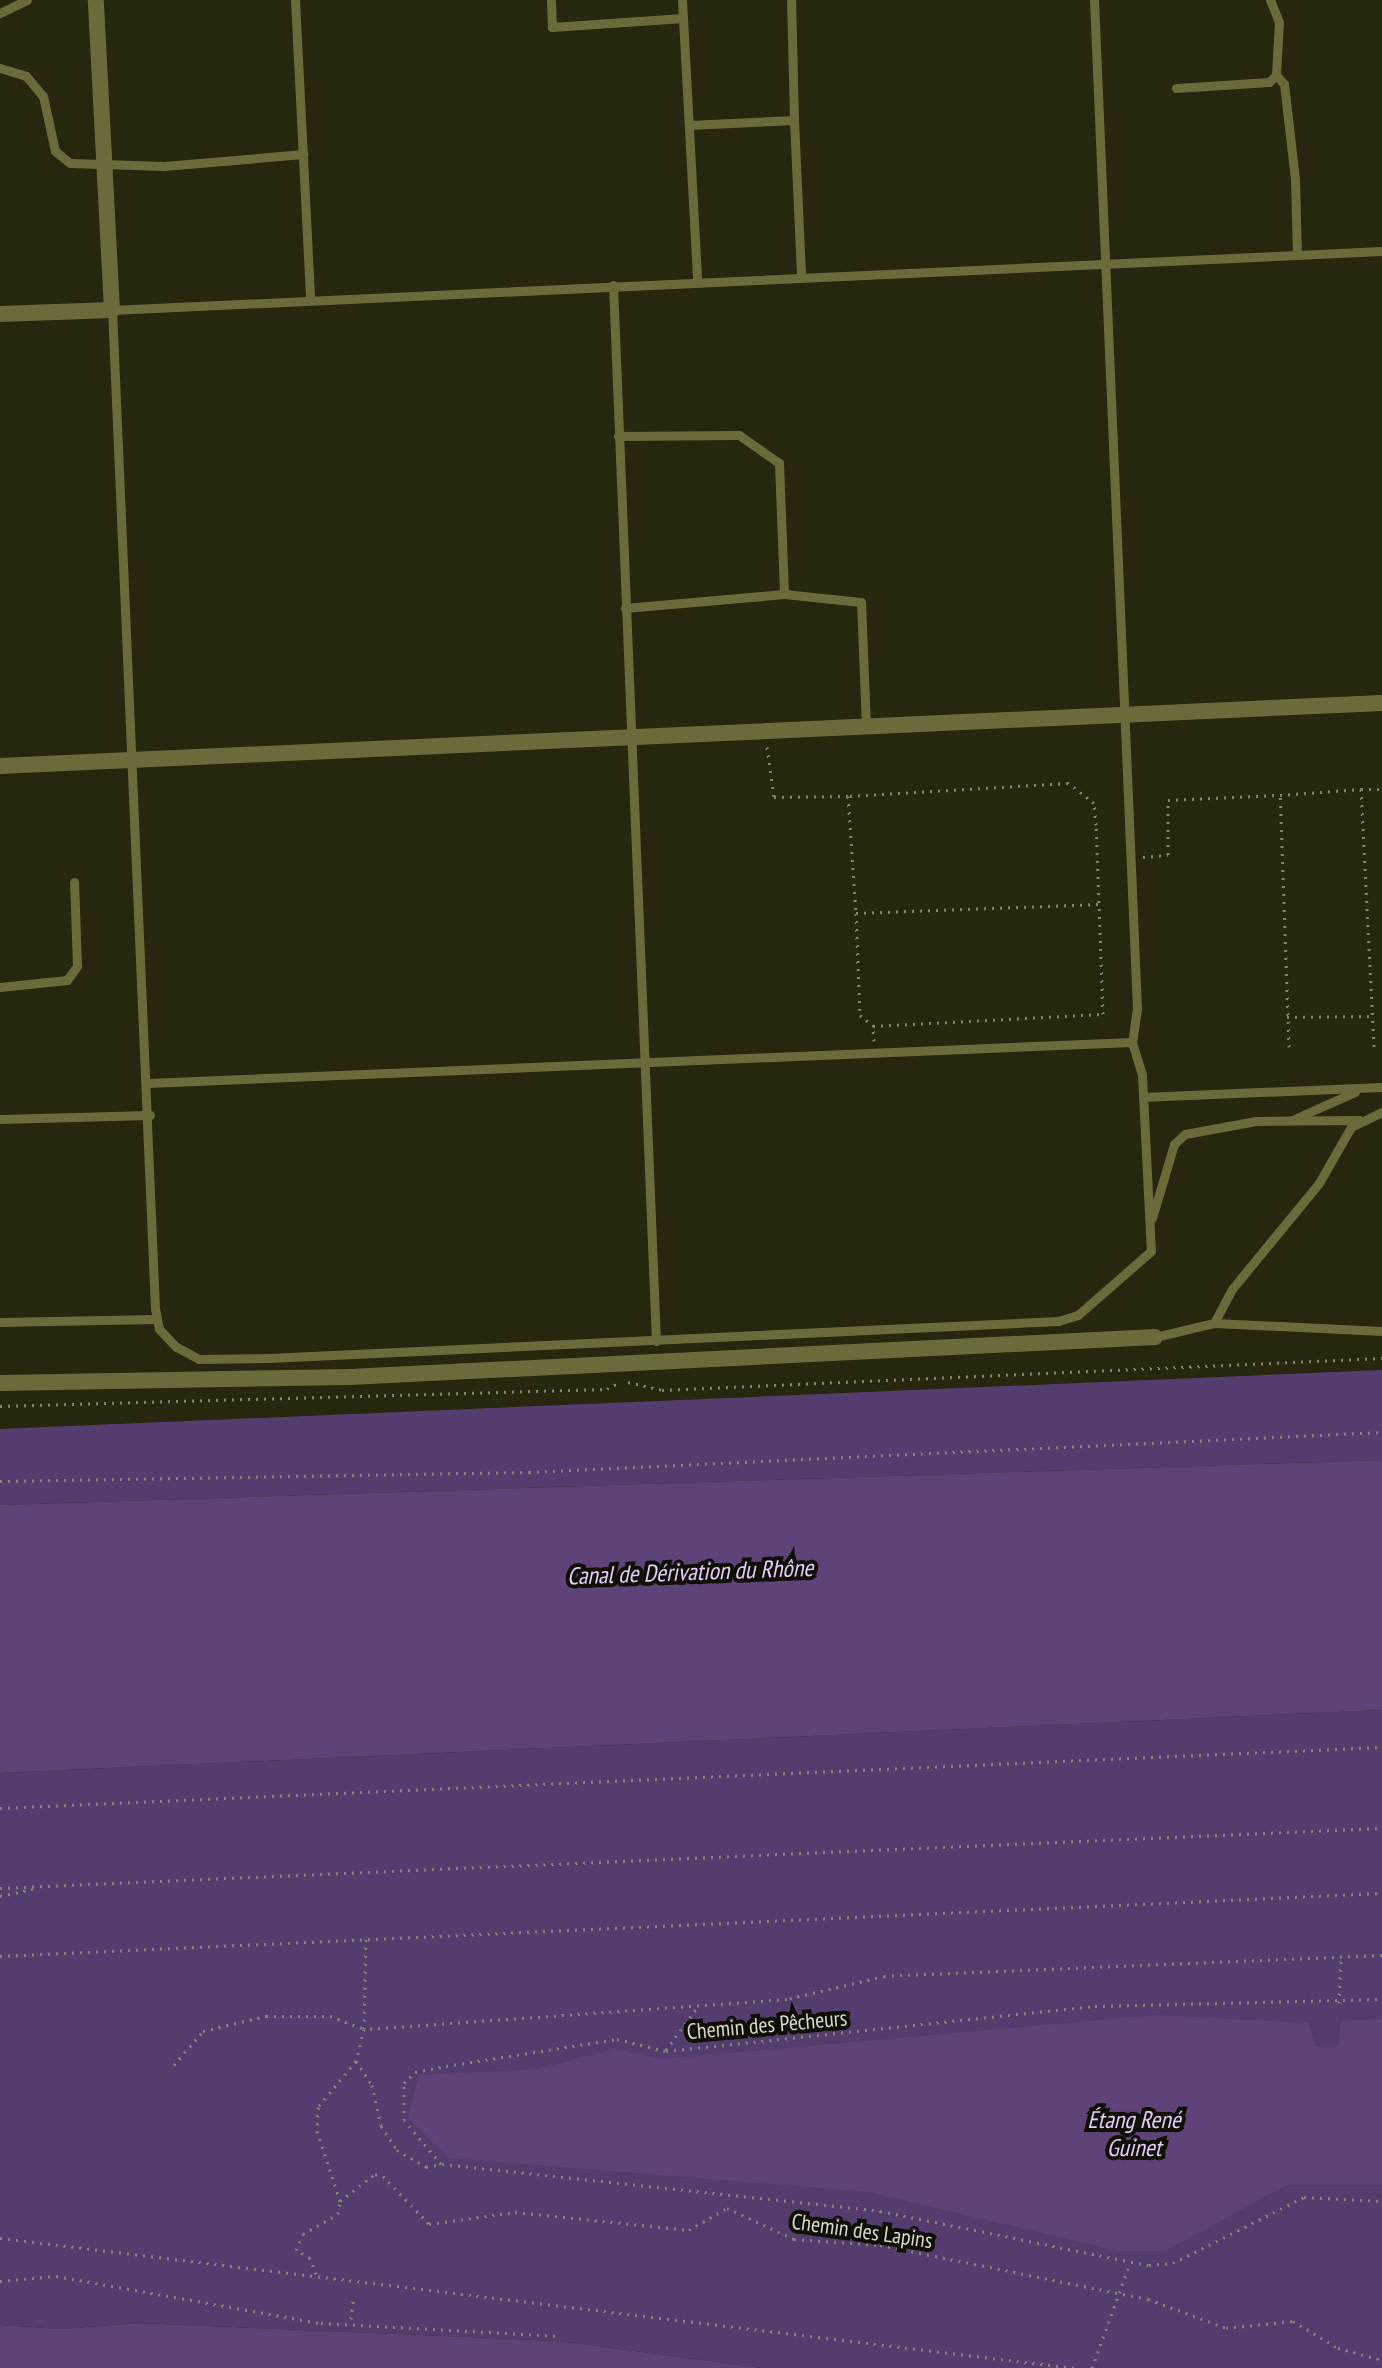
<!DOCTYPE html>
<html>
<head>
<meta charset="utf-8">
<style>
  body { margin:0 }
  #map { position:relative; width:1382px; height:2368px; overflow:hidden; background:#27260e; font-family:"PT Sans Narrow",sans-serif }
  div>[style] { position:absolute }
  [style*='--x'] { left:calc(var(--x)*1px); top:calc(var(--y)*1px); width:calc(var(--w)*1px); rotate:calc(var(--a)*1deg) }
  .forest>* { inset:0; background:#553c6f }
  .water>* { inset:0; background:#5d4378 }
  .path>* { height:3px; margin-top:-1.5px; transform-origin:0; background:repeating-linear-gradient(90deg,#848471 0 2px,transparent 0 8px) }
  .service>* { height:9px; margin:-4.5px; padding:0 4.5px; transform-origin:4.5px; border-radius:4.5px; background:#6b6a3b }
  .minor>* { height:16px; margin:-8px; padding:0 8px; transform-origin:8px; border-radius:8px; background:#6b6a3b }
  span { translate:-50% -50%; white-space:nowrap; text-align:center; line-height:1.15; -webkit-text-stroke:8px #0f0f05; paint-order:stroke }
  .street-label { font-size:22px; color:#d9dacb }
  .water-label { font-size:24px; color:#e4cdfe; font-style:italic }
</style>
</head>
<body>
<div id="map">
  <div class="forest">
    <div style="clip-path:polygon(1382px 1370px,1382px 1460px,0 1505px,0 1429px)"></div>
    <div style="clip-path:polygon(1382px 1710px,1382px 2368px,763px 2368px,560px 2341px,137px 2323px,61px 2329px,0 2325px,0 1773px)"></div>
  </div>
  <div class="water">
    <div style="clip-path:polygon(1382px 1460px,1382px 1710px,0 1773px,0 1505px)"></div>
    <div style="clip-path:polygon(1156px 2015px,1308px 2023px,1316px 2047px,1338px 2046px,1341px 2021px,1382px 2019px,1382px 2185px,1287px 2185px,1165px 2251px,1119px 2251px,869px 2192px,449px 2158px,408px 2118px,419px 2075px,538px 2069px,614px 2049px,663px 2059px)"></div>
    <div style="clip-path:polygon(137px 2323px,560px 2341px,763px 2368px,0 2368px,0 2325px,61px 2329px)"></div>
  </div>
  <div class="path">
    <div style="--x:767;--y:747;--w:50;--a:82"></div>
    <div style="--x:774;--y:797;--w:74;--a:-0.8"></div>
    <div style="--x:1361;--y:789;--w:21;--a:0"></div>
    <div style="--x:1143;--y:857;--w:25;--a:-5"></div>
    <div style="--x:1168;--y:855;--w:55;--a:-90"></div>
    <div style="--x:1168;--y:800;--w:112;--a:-2.6"></div>
    <div style="--x:856;--y:913;--w:102;--a:87.8"></div>
    <div style="--x:860;--y:1015;--w:17;--a:40"></div>
    <div style="--x:1287;--y:1017;--w:85;--a:-0.7"></div>
    <div style="--x:874;--y:1041;--w:15;--a:-94"></div>
    <div style="--x:873;--y:1026;--w:230;--a:-3"></div>
    <div style="--x:1103;--y:1014;--w:189;--a:-92.1"></div>
    <div style="--x:1096;--y:825;--w:22;--a:-95"></div>
    <div style="--x:1094;--y:803;--w:33;--a:-142"></div>
    <div style="--x:1068;--y:783;--w:220;--a:176.6"></div>
    <div style="--x:848;--y:796;--w:117;--a:86.1"></div>
    <div style="--x:856;--y:913;--w:243;--a:-2.1"></div>
    <div style="--x:1289;--y:1047;--w:252;--a:-92"></div>
    <div style="--x:1280;--y:795;--w:81;--a:-4.2"></div>
    <div style="--x:1361;--y:789;--w:260;--a:87.1"></div>
    <div style="--x:628;--y:1382;--w:35;--a:13"></div>
    <div style="--x:662;--y:1390;--w:721;--a:-2.54"></div>
    <div style="--x:0;--y:1406;--w:607;--a:-1.6"></div>
    <div style="--x:607;--y:1389;--w:13;--a:-29"></div>
    <div style="--x:0;--y:1481;--w:529;--a:-0.97"></div>
    <div style="--x:529;--y:1472;--w:854;--a:-2.68"></div>
    <div style="--x:0;--y:1808;--w:1383;--a:-2.53"></div>
    <div style="--x:0;--y:1888;--w:1383;--a:-2.49"></div>
    <div style="--x:0;--y:1896;--w:35;--a:-12"></div>
    <div style="--x:1382;--y:1955;--w:497;--a:177.6"></div>
    <div style="--x:885;--y:1976;--w:101;--a:166.8"></div>
    <div style="--x:787;--y:1999;--w:424;--a:175.9"></div>
    <div style="--x:364;--y:2029;--w:33;--a:104"></div>
    <div style="--x:356;--y:2061;--w:60;--a:129.6"></div>
    <div style="--x:318;--y:2107;--w:24;--a:92"></div>
    <div style="--x:317;--y:2131;--w:74;--a:71.8"></div>
    <div style="--x:340;--y:2201;--w:44;--a:-37.6"></div>
    <div style="--x:375;--y:2174;--w:8;--a:14"></div>
    <div style="--x:383;--y:2176;--w:66;--a:46.2"></div>
    <div style="--x:429;--y:2224;--w:87;--a:-7.9"></div>
    <div style="--x:515;--y:2212;--w:175;--a:5.9"></div>
    <div style="--x:689;--y:2230;--w:44;--a:-30.1"></div>
    <div style="--x:727;--y:2208;--w:74;--a:24.8"></div>
    <div style="--x:794;--y:2239;--w:86;--a:4"></div>
    <div style="--x:880;--y:2245;--w:273;--a:11.4"></div>
    <div style="--x:1148;--y:2299;--w:83;--a:20.4"></div>
    <div style="--x:1226;--y:2328;--w:67;--a:-6"></div>
    <div style="--x:1293;--y:2321;--w:52;--a:31"></div>
    <div style="--x:1338;--y:2348;--w:46;--a:15.3"></div>
    <div style="--x:0;--y:1956;--w:1383;--a:-2.61"></div>
    <div style="--x:1339;--y:2003;--w:46;--a:-87.5"></div>
    <div style="--x:666;--y:2050;--w:56;--a:-53.7"></div>
    <div style="--x:356;--y:2061;--w:29;--a:56"></div>
    <div style="--x:372;--y:2085;--w:42;--a:77.6"></div>
    <div style="--x:381;--y:2126;--w:29;--a:56"></div>
    <div style="--x:397;--y:2150;--w:34;--a:30"></div>
    <div style="--x:426;--y:2167;--w:15;--a:-11"></div>
    <div style="--x:441;--y:2164;--w:57;--a:-130.1"></div>
    <div style="--x:404;--y:2120;--w:37;--a:-90"></div>
    <div style="--x:404;--y:2083;--w:16;--a:-45"></div>
    <div style="--x:415;--y:2072;--w:32;--a:-11"></div>
    <div style="--x:446;--y:2066;--w:173;--a:-9"></div>
    <div style="--x:617;--y:2039;--w:50;--a:13.8"></div>
    <div style="--x:666;--y:2051;--w:431;--a:-6"></div>
    <div style="--x:1095;--y:2006;--w:287;--a:-1.4"></div>
    <div style="--x:174;--y:2065;--w:45;--a:-49.5"></div>
    <div style="--x:203;--y:2031;--w:65;--a:-13.4"></div>
    <div style="--x:266;--y:2016;--w:64;--a:0"></div>
    <div style="--x:330;--y:2016;--w:36;--a:21"></div>
    <div style="--x:364;--y:2029;--w:92;--a:-88.8"></div>
    <div style="--x:442;--y:2164;--w:441;--a:6.1"></div>
    <div style="--x:880;--y:2211;--w:274;--a:11.4"></div>
    <div style="--x:1149;--y:2265;--w:24;--a:-5"></div>
    <div style="--x:1173;--y:2263;--w:147;--a:-26.7"></div>
    <div style="--x:1304;--y:2197;--w:78;--a:2.9"></div>
    <div style="--x:0;--y:2238;--w:1082;--a:6.9"></div>
    <div style="--x:316;--y:2274;--w:17;--a:-111"></div>
    <div style="--x:310;--y:2258;--w:16;--a:-150"></div>
    <div style="--x:296;--y:2250;--w:17;--a:-66"></div>
    <div style="--x:303;--y:2234;--w:40;--a:-29.7"></div>
    <div style="--x:338;--y:2214;--w:13;--a:-81"></div>
    <div style="--x:0;--y:2281;--w:56;--a:-5.1"></div>
    <div style="--x:56;--y:2276;--w:269;--a:10.1"></div>
    <div style="--x:321;--y:2323;--w:240;--a:3.1"></div>
    <div style="--x:351;--y:2319;--w:23;--a:-83"></div>
    <div style="--x:1092;--y:2368;--w:112;--a:-70.1"></div>
  </div>
  <div class="service">
    <div style="--x:295;--y:0;--w:298;--a:87.1"></div>
    <div style="--x:551;--y:0;--w:27;--a:88"></div>
    <div style="--x:552;--y:27;--w:131;--a:-3.9"></div>
    <div style="--x:682;--y:0;--w:281;--a:86.9"></div>
    <div style="--x:1094;--y:0;--w:1009;--a:87.56"></div>
    <div style="--x:1137;--y:1008;--w:34;--a:98"></div>
    <div style="--x:0;--y:13;--w:30;--a:-26"></div>
    <div style="--x:0;--y:68;--w:27;--a:17"></div>
    <div style="--x:26;--y:76;--w:26;--a:50"></div>
    <div style="--x:43;--y:96;--w:56;--a:77.7"></div>
    <div style="--x:55;--y:151;--w:19;--a:39"></div>
    <div style="--x:70;--y:163;--w:94;--a:1.8"></div>
    <div style="--x:164;--y:166;--w:140;--a:-4.9"></div>
    <div style="--x:1276;--y:75;--w:12;--a:48"></div>
    <div style="--x:1284;--y:84;--w:96;--a:83.4"></div>
    <div style="--x:1295;--y:179;--w:75;--a:88.5"></div>
    <div style="--x:1176;--y:88;--w:93;--a:-3.7"></div>
    <div style="--x:1269;--y:82;--w:10;--a:-45"></div>
    <div style="--x:1276;--y:75;--w:53;--a:-86.8"></div>
    <div style="--x:1279;--y:22;--w:24;--a:-112"></div>
    <div style="--x:794;--y:120;--w:156;--a:87.4"></div>
    <div style="--x:689;--y:125;--w:105;--a:-2.7"></div>
    <div style="--x:794;--y:120;--w:120;--a:-91.4"></div>
    <div style="--x:613;--y:285;--w:1057;--a:87.67"></div>
    <div style="--x:618;--y:436;--w:121;--a:-0.5"></div>
    <div style="--x:739;--y:435;--w:49;--a:35"></div>
    <div style="--x:779;--y:463;--w:131;--a:87.8"></div>
    <div style="--x:784;--y:594;--w:77;--a:5.9"></div>
    <div style="--x:861;--y:602;--w:126;--a:87.7"></div>
    <div style="--x:625;--y:608;--w:160;--a:-5"></div>
    <div style="--x:0;--y:987;--w:67;--a:-6"></div>
    <div style="--x:67;--y:980;--w:17;--a:-54"></div>
    <div style="--x:77;--y:966;--w:84;--a:-92"></div>
    <div style="--x:1132;--y:1042;--w:34;--a:73"></div>
    <div style="--x:1142;--y:1075;--w:176;--a:87.1"></div>
    <div style="--x:1151;--y:1251;--w:97;--a:138.8"></div>
    <div style="--x:1078;--y:1315;--w:21;--a:163"></div>
    <div style="--x:1058;--y:1321;--w:790;--a:177.32"></div>
    <div style="--x:269;--y:1358;--w:70;--a:179.2"></div>
    <div style="--x:199;--y:1359;--w:26;--a:-152"></div>
    <div style="--x:176;--y:1347;--w:25;--a:-133"></div>
    <div style="--x:159;--y:1329;--w:20;--a:-101"></div>
    <div style="--x:155;--y:1309;--w:1000;--a:-92.46"></div>
    <div style="--x:112;--y:310;--w:1271;--a:-2.66"></div>
    <div style="--x:148;--y:1083;--w:985;--a:-2.39"></div>
    <div style="--x:1143;--y:1097;--w:239;--a:-2.4"></div>
    <div style="--x:0;--y:1119;--w:150;--a:-1.5"></div>
    <div style="--x:1292;--y:1120;--w:69;--a:-24"></div>
    <div style="--x:1152;--y:1218;--w:77;--a:-73.4"></div>
    <div style="--x:1174;--y:1144;--w:15;--a:-42"></div>
    <div style="--x:1185;--y:1134;--w:72;--a:-10.4"></div>
    <div style="--x:1256;--y:1121;--w:103;--a:-0.6"></div>
    <div style="--x:0;--y:1322;--w:157;--a:-1.1"></div>
    <div style="--x:1214;--y:1323;--w:38;--a:-62"></div>
    <div style="--x:1232;--y:1289;--w:137;--a:-50.6"></div>
    <div style="--x:1319;--y:1183;--w:64;--a:-60.3"></div>
    <div style="--x:1351;--y:1127;--w:34;--a:-26"></div>
    <div style="--x:1155;--y:1337;--w:61;--a:-13.3"></div>
    <div style="--x:1214;--y:1323;--w:168;--a:2.7"></div>
  </div>
  <div class="minor">
    <div style="--x:0;--y:314;--w:112;--a:-2"></div>
    <div style="--x:112;--y:310;--w:310;--a:-93"></div>
    <div style="--x:0;--y:766;--w:1383;--a:-2.61"></div>
    <div style="--x:0;--y:1383;--w:350;--a:-1"></div>
    <div style="--x:350;--y:1377;--w:806;--a:-2.84"></div>
  </div>
  <div class="street-label">
    <span style="left:767px;top:2025px;rotate:-5deg">Chemin des Pêcheurs</span>
    <span style="left:862px;top:2231px;rotate:8deg">Chemin des Lapins</span>
  </div>
  <div class="water-label">
    <span style="left:690px;top:1572px;rotate:-2deg">Canal de Dérivation du Rhône</span>
    <span style="left:1134px;top:2134px">Étang René<br>Guinet</span>
  </div>
</div>
</body>
</html>
